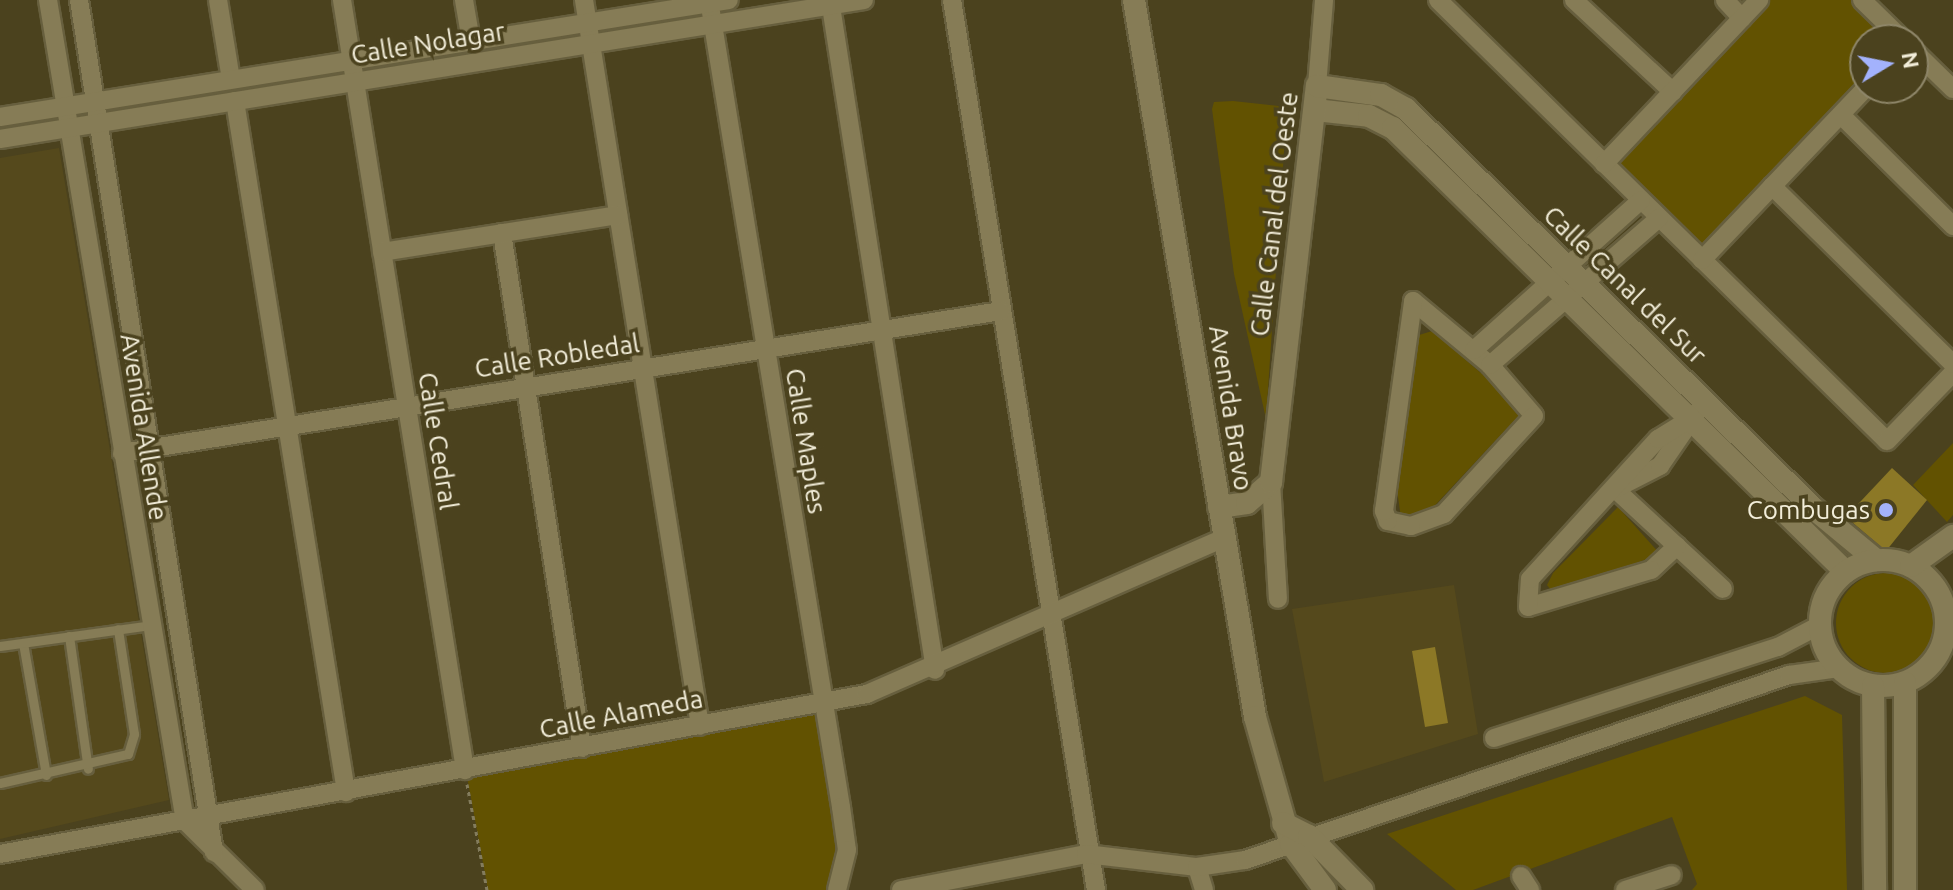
<!DOCTYPE html>
<html>
<head>
<meta charset="utf-8">
<style>
  body { margin:0 }
  #map { position:relative; width:1953px; height:890px; overflow:hidden; background:#4b421e; font-family:Ubuntu,sans-serif }
  div>[style] { position:absolute }
  [style*='--x'] { left:calc(var(--x)*1px); top:calc(var(--y)*1px); width:calc(var(--w)*1px); rotate:calc(var(--a)*1deg) }
  .built>* { inset:0; background:#55491c }
  .green>* { inset:0; background:#625201 }
  .round { border-radius:50% }
  .building>* { inset:0; background:#8c7826 }
  .path>* { height:3px; margin-top:-1.5px; transform-origin:0; background:repeating-linear-gradient(90deg,#837c5d 0 4px,transparent 0 8px) }
  .roads { filter:drop-shadow(2px 0 #675f3e) drop-shadow(-2px 0 #675f3e) drop-shadow(0 2px #675f3e) drop-shadow(0 -2px #675f3e) }
  .service>* { height:9px; margin:-4.5px; padding:0 4.5px; transform-origin:4.5px; border-radius:4.5px; background:#867c56 }
  .minor>* { height:18px; margin:-9px; padding:0 9px; transform-origin:9px; border-radius:9px; background:#867c56 }
  .tertiary>* { height:22px; margin:-11px; padding:0 11px; transform-origin:11px; border-radius:11px; background:#867c56 }
  .secondary>* { height:22px; margin:-11px; padding:0 11px; transform-origin:11px; border-radius:11px; background:#867c56 }
  .secondary>.ring { margin:-11px; padding:0; box-sizing:content-box; background:none; border:22px solid #867c56; border-radius:50% }
  .dots>* { width:22px; height:22px; translate:-50% -50%; box-sizing:border-box; border:4px solid #4b421e; border-radius:50% }
  span { translate:-50% -50%; white-space:nowrap; text-align:center; line-height:1.15; -webkit-text-stroke:7px #4b421e; paint-order:stroke }
  .street-label { font-size:26px; color:#f2edd9 }
  .poi-label { font-size:26px; color:#f2edd9 }
  .right { translate:-100% -50%; text-align:right }
  .north { position:absolute; left:1849px; top:24px; width:80px; height:80px; box-sizing:border-box; background:#4b421e; border:2px solid #8e8669; border-radius:50%; rotate:80deg; font-size:22px; font-weight:700; line-height:32px; text-align:center; color:#f2edd9 }
  .north::after { content:''; display:block; margin:auto; width:28px; height:36px; background:#a3b2fc; clip-path:polygon(50% 0,100% 100%,50% 72%,0 100%) }
</style>
</head>
<body>
<div id="map">
  <div class="built">
    <div style="clip-path:polygon(59px 148px,169px 800px,0 839px,0 158px)"></div>
    <div style="clip-path:polygon(1454px 585px,1478px 734px,1324px 782px,1292px 609px)"></div>
  </div>
  <div class="green">
    <div style="clip-path:polygon(1770px 0,1851px 0,1894px 40px,1865px 40px,1865px 77px,1705px 246px,1614px 163px)"></div>
    <div style="clip-path:polygon(1233px 101px,1287px 107px,1266px 419px,1234px 274px,1212px 109px,1214px 102px)"></div>
    <div style="clip-path:polygon(1432px 331px,1524px 410px,1425px 516px,1401px 518px,1395px 475px,1416px 336px)"></div>
    <div style="clip-path:polygon(1953px 443px,1953px 515px,1947px 522px,1913px 485px)"></div>
    <div style="clip-path:polygon(1618px 507px,1660px 554px,1554px 594px,1547px 585px,1553px 573px)"></div>
    <div class="round" style="left:1836px;top:573px;width:100px;height:100px"></div>
    <div style="clip-path:polygon(1805px 696px,1842px 715px,1847px 890px,1692px 890px,1697px 884px,1672px 817px,1473px 890px,1456px 890px,1387px 834px)"></div>
    <div style="clip-path:polygon(819px 705px,844px 849px,834px 890px,488px 890px,466px 771px)"></div>
  </div>
  <div class="building">
    <div style="clip-path:polygon(1892px 468px,1927px 500px,1886px 551px,1846px 517px)"></div>
    <div style="clip-path:polygon(1435px 647px,1448px 723px,1425px 727px,1412px 651px)"></div>
  </div>
  <div class="path">
    <div style="--x:467;--y:784;--w:108;--a:79.3"></div>
  </div>
  <div class="roads">
    <div class="service">
      <div style="--x:69;--y:636;--w:134;--a:81.9"></div>
      <div style="--x:23;--y:643;--w:134;--a:80.1"></div>
      <div style="--x:0;--y:646;--w:152;--a:-7.9"></div>
      <div style="--x:0;--y:783;--w:131;--a:-12.8"></div>
      <div style="--x:128;--y:754;--w:21;--a:-73"></div>
      <div style="--x:134;--y:734;--w:106;--a:-98.7"></div>
    </div>
    <div class="minor">
      <div style="--x:48;--y:0;--w:832;--a:80.53"></div>
      <div style="--x:185;--y:821;--w:98;--a:44.6"></div>
      <div style="--x:79;--y:0;--w:863;--a:81"></div>
      <div style="--x:218;--y:0;--w:80;--a:80.7"></div>
      <div style="--x:342;--y:0;--w:780;--a:80.92"></div>
      <div style="--x:464;--y:0;--w:42;--a:80.3"></div>
      <div style="--x:584;--y:0;--w:735;--a:80.92"></div>
      <div style="--x:709;--y:0;--w:818;--a:80.71"></div>
      <div style="--x:841;--y:807;--w:43;--a:82.1"></div>
      <div style="--x:847;--y:850;--w:41;--a:104"></div>
      <div style="--x:830;--y:0;--w:678;--a:81.09"></div>
      <div style="--x:952;--y:0;--w:902;--a:80.81"></div>
      <div style="--x:1438;--y:0;--w:629;--a:44.48"></div>
      <div style="--x:1887;--y:441;--w:95;--a:-45.9"></div>
      <div style="--x:1574;--y:0;--w:135;--a:42.9"></div>
      <div style="--x:1725;--y:0;--w:25;--a:47"></div>
      <div style="--x:1862;--y:0;--w:57;--a:44.3"></div>
      <div style="--x:1913;--y:50;--w:56;--a:44.3"></div>
      <div style="--x:1317;--y:86;--w:86;--a:-85.3"></div>
      <div style="--x:235;--y:101;--w:700;--a:80.87"></div>
      <div style="--x:1841;--y:115;--w:158;--a:44.7"></div>
      <div style="--x:0;--y:117;--w:738;--a:-9.12"></div>
      <div style="--x:0;--y:139;--w:875;--a:-9.14"></div>
      <div style="--x:1604;--y:164;--w:226;--a:-46.6"></div>
      <div style="--x:1772;--y:186;--w:254;--a:44.5"></div>
      <div style="--x:502;--y:233;--w:521;--a:81.17"></div>
      <div style="--x:382;--y:252;--w:239;--a:-8.9"></div>
      <div style="--x:1702;--y:260;--w:238;--a:-46.4"></div>
      <div style="--x:1413;--y:301;--w:100;--a:39.7"></div>
      <div style="--x:1490;--y:365;--w:67;--a:49.2"></div>
      <div style="--x:1534;--y:416;--w:133;--a:132.6"></div>
      <div style="--x:1444;--y:514;--w:35;--a:160"></div>
      <div style="--x:1411;--y:526;--w:24;--a:-168"></div>
      <div style="--x:1388;--y:521;--w:11;--a:-112"></div>
      <div style="--x:1384;--y:511;--w:212;--a:-82.1"></div>
      <div style="--x:1474;--y:350;--w:224;--a:-41.9"></div>
      <div style="--x:1490;--y:365;--w:224;--a:-41"></div>
      <div style="--x:122;--y:453;--w:890;--a:-9.18"></div>
      <div style="--x:1271;--y:482;--w:117;--a:86.6"></div>
      <div style="--x:1615;--y:489;--w:147;--a:42.8"></div>
      <div style="--x:1615;--y:489;--w:51;--a:-27.1"></div>
      <div style="--x:1660;--y:466;--w:65;--a:-55.6"></div>
      <div style="--x:1677;--y:546;--w:35;--a:137"></div>
      <div style="--x:1651;--y:570;--w:128;--a:163.3"></div>
      <div style="--x:1528;--y:607;--w:28;--a:-86"></div>
      <div style="--x:1530;--y:579;--w:190;--a:-47.6"></div>
      <div style="--x:1658;--y:439;--w:40;--a:-32"></div>
      <div style="--x:1494;--y:738;--w:298;--a:-17.8"></div>
      <div style="--x:1778;--y:647;--w:47;--a:-27.6"></div>
      <div style="--x:0;--y:854;--w:882;--a:-10.46"></div>
      <div style="--x:867;--y:694;--w:390;--a:-23.6"></div>
      <div style="--x:1197;--y:867;--w:24;--a:73"></div>
      <div style="--x:1521;--y:876;--w:17;--a:57"></div>
      <div style="--x:901;--y:890;--w:188;--a:-11"></div>
      <div style="--x:1086;--y:854;--w:112;--a:6.7"></div>
      <div style="--x:1197;--y:867;--w:49;--a:-8.3"></div>
      <div style="--x:1245;--y:860;--w:575;--a:-18.78"></div>
      <div style="--x:1789;--y:675;--w:50;--a:-8"></div>
      <div style="--x:1625;--y:890;--w:49;--a:-17.7"></div>
    </div>
    <div class="tertiary">
      <div style="--x:1315;--y:110;--w:54;--a:6.3"></div>
      <div style="--x:1369;--y:116;--w:27;--a:27"></div>
      <div style="--x:1393;--y:128;--w:634;--a:44.43"></div>
      <div style="--x:1219;--y:507;--w:28;--a:-8"></div>
      <div style="--x:1247;--y:503;--w:32;--a:-41"></div>
      <div style="--x:1271;--y:482;--w:399;--a:-83.4"></div>
      <div style="--x:1317;--y:86;--w:65;--a:8"></div>
      <div style="--x:1381;--y:95;--w:29;--a:29"></div>
      <div style="--x:1406;--y:109;--w:570;--a:44.43"></div>
      <div style="--x:1813;--y:508;--w:82;--a:39.5"></div>
    </div>
    <div class="secondary">
      <div style="--x:1134;--y:0;--w:727;--a:80.42"></div>
      <div style="--x:1255;--y:717;--w:132;--a:74.2"></div>
      <div style="--x:1291;--y:844;--w:57;--a:53.5"></div>
      <div class="ring" style="left:1820px;top:560px;width:104px;height:104px"></div>
      <div style="--x:1911;--y:566;--w:52;--a:-35.5"></div>
      <div style="--x:1905;--y:683;--w:207;--a:90"></div>
      <div style="--x:1873;--y:686;--w:204;--a:89.4"></div>
      <div style="--x:1283;--y:823;--w:29;--a:27"></div>
      <div style="--x:1309;--y:836;--w:76;--a:45.5"></div>
    </div>
  </div>
  <div class="dots">
    <div style="left:1886px;top:510px;background:#a3b2fc"></div>
  </div>
  <div class="street-label">
    <span style="left:428px;top:43px;rotate:-9deg">Calle Nolagar</span>
    <span style="left:1274px;top:214px;rotate:-83deg">Calle Canal del Oeste</span>
    <span style="left:1625px;top:285px;rotate:44deg">Calle Canal del Sur</span>
    <span style="left:557px;top:356px;rotate:-9deg">Calle Robledal</span>
    <span style="left:1231px;top:408px;rotate:81deg">Avenida Bravo</span>
    <span style="left:144px;top:427px;rotate:81deg">Avenida Allende</span>
    <span style="left:438px;top:441px;rotate:81deg">Calle Cedral</span>
    <span style="left:806px;top:441px;rotate:81deg">Calle Maples</span>
    <span style="left:621px;top:714px;rotate:-11deg">Calle Alameda</span>
  </div>
  <div class="poi-label">
    <span class="right" style="left:1870px;top:510px">Combugas</span>
  </div>
  <div class="north">N</div>
</div>
</body>
</html>
